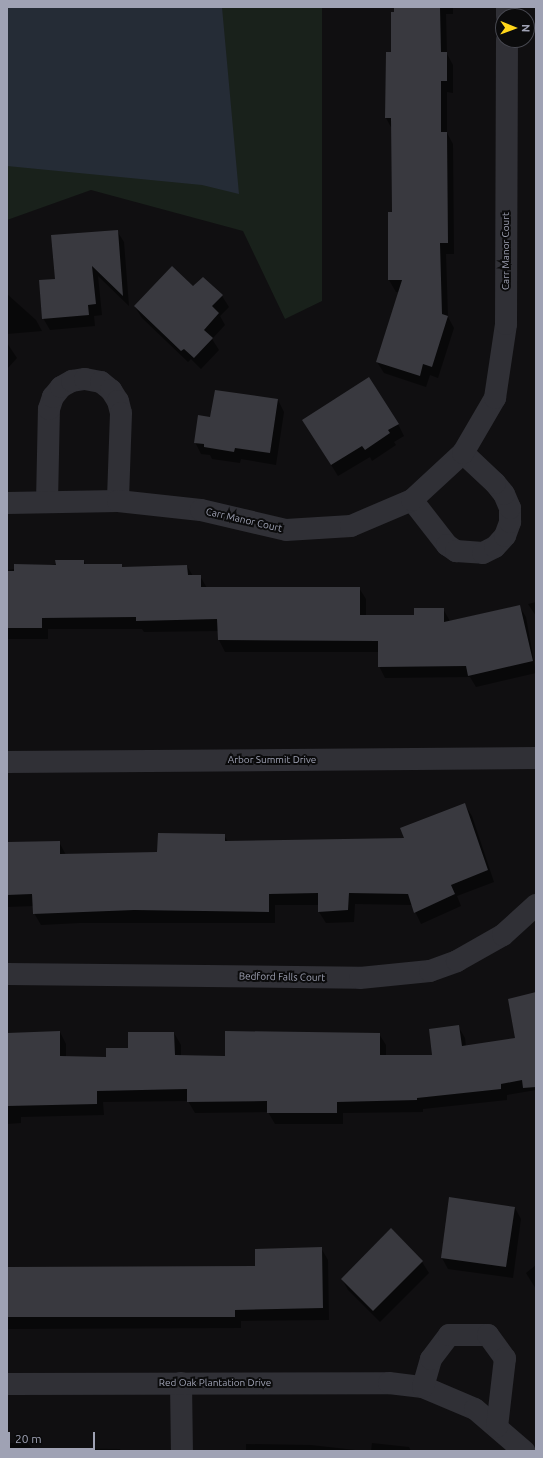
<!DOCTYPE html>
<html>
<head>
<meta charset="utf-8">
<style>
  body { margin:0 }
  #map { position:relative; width:543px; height:1458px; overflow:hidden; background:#100f11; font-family:Ubuntu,sans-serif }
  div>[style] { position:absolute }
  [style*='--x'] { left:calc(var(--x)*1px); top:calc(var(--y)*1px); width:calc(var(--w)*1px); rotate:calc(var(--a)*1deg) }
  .green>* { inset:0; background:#19211b }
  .water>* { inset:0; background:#252c36 }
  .shadow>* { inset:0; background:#0007 }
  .building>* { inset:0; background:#39393f }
  .minor>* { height:22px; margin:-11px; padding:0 11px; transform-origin:11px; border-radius:11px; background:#303036 }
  span { translate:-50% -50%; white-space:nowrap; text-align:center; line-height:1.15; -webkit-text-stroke:4px #0b0b0c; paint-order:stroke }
  .street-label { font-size:10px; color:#9fa2b4 }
  .frame { position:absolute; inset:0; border:8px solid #9fa2b4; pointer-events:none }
  .north { position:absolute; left:495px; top:8px; width:40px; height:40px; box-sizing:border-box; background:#0b0b0c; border:1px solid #46474f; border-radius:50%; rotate:91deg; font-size:11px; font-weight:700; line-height:16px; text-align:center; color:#9fa2b4 }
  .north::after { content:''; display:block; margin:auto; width:14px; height:18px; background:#ffd61a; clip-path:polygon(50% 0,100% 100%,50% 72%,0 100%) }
  .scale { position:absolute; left:8px; top:1432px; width:87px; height:18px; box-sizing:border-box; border:2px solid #9fa2b4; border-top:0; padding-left:5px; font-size:12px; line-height:14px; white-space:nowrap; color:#9fa2b4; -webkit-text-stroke:3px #0b0b0c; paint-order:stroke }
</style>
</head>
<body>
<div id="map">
  <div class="green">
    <div style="clip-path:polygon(7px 7px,322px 7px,322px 301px,285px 319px,243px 231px,91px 190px,7px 220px)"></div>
  </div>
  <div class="water">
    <div style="clip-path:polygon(7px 7px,222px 7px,239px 194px,202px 185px,7px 166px)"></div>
  </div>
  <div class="shadow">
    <div style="clip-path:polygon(395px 7px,453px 7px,453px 14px,446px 14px,447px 54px,453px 65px,453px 93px,447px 92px,447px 133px,453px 144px,454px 254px,446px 254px,448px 317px,454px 328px,438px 378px,430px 375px,426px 387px,384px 373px,377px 362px,400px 292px,396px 292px,389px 280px,389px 213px,393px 213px,392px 129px,386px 118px,387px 53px,392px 53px)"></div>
    <div style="clip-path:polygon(117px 231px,124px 242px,129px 306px,98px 276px,102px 315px,94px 316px,95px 326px,50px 330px,43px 318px,56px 280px)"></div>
    <div style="clip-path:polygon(193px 288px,222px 296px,229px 307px,220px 316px,225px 325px,212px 339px,219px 350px,201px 369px,191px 359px,188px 362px,142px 318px,135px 307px)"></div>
    <div style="clip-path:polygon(7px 294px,36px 320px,42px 331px,7px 334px)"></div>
    <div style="clip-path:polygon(7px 343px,17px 358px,7px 369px)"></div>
    <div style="clip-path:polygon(278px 400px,284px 412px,276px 465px,241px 459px,240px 463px,212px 459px,210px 455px,201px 454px,195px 442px,211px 418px)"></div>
    <div style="clip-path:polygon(398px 424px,404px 436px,394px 442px,396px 445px,372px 461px,370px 457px,338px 476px,310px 431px)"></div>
    <div style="clip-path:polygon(84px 561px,86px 565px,121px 565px,123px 568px,187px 566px,193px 576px,200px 576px,207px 588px,359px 588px,366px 599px,366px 616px,415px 616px,443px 609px,450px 621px,519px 606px,526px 617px,536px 673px,476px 687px,470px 677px,385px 678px,379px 666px,379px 652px,225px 652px,219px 640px,219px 631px,144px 632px,142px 629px,48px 629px,48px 639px,7px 639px,7px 570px)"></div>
    <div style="clip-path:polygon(536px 602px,536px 616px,528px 604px)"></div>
    <div style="clip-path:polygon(465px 805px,472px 816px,494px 882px,457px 896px,461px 906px,421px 924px,412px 905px,355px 904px,354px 922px,326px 923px,319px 912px,319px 905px,275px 905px,275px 923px,80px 923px,41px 925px,34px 913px,34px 906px,7px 907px,7px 843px,59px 842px,66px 855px,158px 853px,224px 835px,228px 842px,405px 839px)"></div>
    <div style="clip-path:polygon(536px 993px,536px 1090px,507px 1095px,507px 1100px,423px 1109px,423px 1112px,343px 1113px,343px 1124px,275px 1124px,268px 1112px,195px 1113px,188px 1101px,103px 1102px,104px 1115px,21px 1117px,21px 1123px,7px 1124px,7px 1034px,60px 1032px,66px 1044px,66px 1057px,107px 1058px,174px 1033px,181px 1045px,181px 1056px,226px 1057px,379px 1034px,386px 1045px,386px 1056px,433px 1056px,458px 1026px,465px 1038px,466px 1047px,516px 1039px)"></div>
    <div style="clip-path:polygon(515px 1208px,521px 1219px,513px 1278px,448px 1269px,442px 1258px)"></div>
    <div style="clip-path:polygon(321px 1248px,328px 1260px,329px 1320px,241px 1321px,241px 1328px,7px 1329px,7px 1268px,256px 1267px)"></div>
    <div style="clip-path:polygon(422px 1262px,429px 1273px,380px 1322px,348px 1290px,342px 1279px)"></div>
    <div style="clip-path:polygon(536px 1265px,536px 1289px,526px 1273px)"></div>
    <div style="clip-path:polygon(7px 1443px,28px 1443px,32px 1448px,120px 1449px,121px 1451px,7px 1451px)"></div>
    <div style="clip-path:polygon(372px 1443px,409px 1447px,411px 1451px,371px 1451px)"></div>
    <div style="clip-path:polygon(246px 1444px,311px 1445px,364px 1451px,246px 1451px)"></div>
  </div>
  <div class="building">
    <div style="clip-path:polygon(394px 7px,440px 7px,441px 52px,447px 52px,447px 81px,441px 81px,441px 132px,447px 132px,448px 243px,440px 243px,442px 314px,448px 316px,432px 367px,423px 364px,420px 376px,376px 362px,402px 280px,388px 280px,388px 212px,392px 212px,391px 118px,385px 118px,386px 52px,391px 52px,391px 12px,394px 12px)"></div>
    <div style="clip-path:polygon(118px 230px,123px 296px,92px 266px,96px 304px,88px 305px,89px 315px,42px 319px,39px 280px,55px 279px,51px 235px)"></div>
    <div style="clip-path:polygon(172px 266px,193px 286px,203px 277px,223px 295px,212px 306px,219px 313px,204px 330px,213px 338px,194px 358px,184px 349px,181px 351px,134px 306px)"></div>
    <div style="clip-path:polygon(369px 377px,399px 424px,388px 430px,390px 433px,365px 450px,362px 446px,331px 465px,302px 420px)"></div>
    <div style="clip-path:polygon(215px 390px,278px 399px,270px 453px,235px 448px,234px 452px,204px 447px,204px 444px,194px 443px,198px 415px,210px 417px)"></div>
    <div style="clip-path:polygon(55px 560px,84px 560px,84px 564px,122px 564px,122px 567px,187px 565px,188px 575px,201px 575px,201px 587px,360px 587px,360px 615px,414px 615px,414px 608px,444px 608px,444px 622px,520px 605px,533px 661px,468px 676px,466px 666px,378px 667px,378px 641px,218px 640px,217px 619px,136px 621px,136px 617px,42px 618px,42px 628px,7px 628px,7px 571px,14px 571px,14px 564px,56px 565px)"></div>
    <div style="clip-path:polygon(465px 803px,488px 870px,451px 885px,455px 894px,414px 913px,408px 894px,349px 893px,348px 910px,318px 912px,318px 893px,269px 894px,269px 912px,134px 910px,33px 914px,32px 894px,7px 895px,7px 842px,60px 841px,60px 854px,157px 852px,158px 833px,225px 834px,225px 841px,404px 838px,400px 828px)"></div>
    <div style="clip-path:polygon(536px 992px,536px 1087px,523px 1088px,522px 1080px,501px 1084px,501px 1089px,417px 1098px,417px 1100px,337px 1102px,337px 1113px,267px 1113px,267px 1101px,187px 1102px,187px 1089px,97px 1091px,97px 1104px,7px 1106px,7px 1033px,60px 1031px,60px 1056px,106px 1057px,106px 1048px,128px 1048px,128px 1032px,174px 1032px,175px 1055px,225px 1056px,225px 1031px,380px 1033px,380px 1055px,432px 1055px,429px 1029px,459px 1025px,462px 1046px,515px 1038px,508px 999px)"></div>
    <div style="clip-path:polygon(449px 1197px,515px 1207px,506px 1267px,441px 1258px)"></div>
    <div style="clip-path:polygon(391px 1228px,423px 1261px,373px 1311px,341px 1279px)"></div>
    <div style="clip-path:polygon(322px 1247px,323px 1308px,235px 1310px,235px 1317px,7px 1317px,7px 1267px,255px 1266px,255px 1249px)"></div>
  </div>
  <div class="minor">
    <div style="--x:507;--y:16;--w:9;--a:-90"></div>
    <div style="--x:412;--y:500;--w:57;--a:52.1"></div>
    <div style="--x:447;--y:545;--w:11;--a:34"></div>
    <div style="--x:456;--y:551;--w:27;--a:4"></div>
    <div style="--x:483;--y:553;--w:13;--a:-27"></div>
    <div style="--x:495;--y:547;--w:15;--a:-48"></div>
    <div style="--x:505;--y:536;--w:15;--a:-70"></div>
    <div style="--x:510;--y:522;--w:14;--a:-90"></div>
    <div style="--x:510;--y:508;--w:15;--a:-113"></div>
    <div style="--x:504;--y:494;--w:14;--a:-129"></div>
    <div style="--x:495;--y:483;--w:44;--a:-136.8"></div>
    <div style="--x:47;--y:502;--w:93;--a:-88.8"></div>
    <div style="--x:49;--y:409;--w:13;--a:-72"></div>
    <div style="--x:53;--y:397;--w:13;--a:-51"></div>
    <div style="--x:61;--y:387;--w:13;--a:-29"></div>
    <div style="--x:72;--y:381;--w:13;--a:-9"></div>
    <div style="--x:85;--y:379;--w:16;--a:11"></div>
    <div style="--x:101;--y:382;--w:13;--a:39"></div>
    <div style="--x:111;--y:390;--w:13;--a:58"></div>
    <div style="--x:118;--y:401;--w:12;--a:76"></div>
    <div style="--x:121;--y:413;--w:88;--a:92"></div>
    <div style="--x:7;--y:503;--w:111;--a:-1"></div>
    <div style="--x:118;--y:501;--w:83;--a:6.2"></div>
    <div style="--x:201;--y:510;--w:87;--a:13.2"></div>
    <div style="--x:286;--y:530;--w:65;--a:-3.5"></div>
    <div style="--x:351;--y:526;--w:66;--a:-23.1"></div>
    <div style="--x:412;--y:500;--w:69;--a:-42.7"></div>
    <div style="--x:463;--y:453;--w:64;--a:-59.8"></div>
    <div style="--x:495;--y:398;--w:75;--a:-81.5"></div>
    <div style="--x:506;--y:324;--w:284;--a:-89.8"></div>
    <div style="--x:7;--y:762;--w:529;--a:-0.43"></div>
    <div style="--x:7;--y:974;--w:353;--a:0.6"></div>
    <div style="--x:360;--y:978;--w:70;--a:-5.7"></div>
    <div style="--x:430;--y:971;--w:29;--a:-20"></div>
    <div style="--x:457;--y:961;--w:53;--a:-29.5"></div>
    <div style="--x:503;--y:935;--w:45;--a:-42.3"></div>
    <div style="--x:181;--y:1383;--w:68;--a:89.2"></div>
    <div style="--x:7;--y:1384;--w:382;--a:-0.1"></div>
    <div style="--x:389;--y:1383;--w:34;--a:7"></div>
    <div style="--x:423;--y:1387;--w:56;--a:22.9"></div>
    <div style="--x:475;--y:1409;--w:65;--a:40.6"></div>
    <div style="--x:423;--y:1387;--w:29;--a:-74"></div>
    <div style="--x:431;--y:1359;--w:30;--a:-53"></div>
    <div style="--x:449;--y:1335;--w:39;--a:0"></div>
    <div style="--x:488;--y:1335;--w:29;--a:54"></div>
    <div style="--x:505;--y:1358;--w:69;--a:96.6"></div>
  </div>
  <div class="street-label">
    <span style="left:506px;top:251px;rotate:-90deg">Carr Manor Court</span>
    <span style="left:244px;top:520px;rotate:13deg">Carr Manor Court</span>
    <span style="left:272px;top:760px">Arbor Summit Drive</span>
    <span style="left:282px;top:977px;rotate:1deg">Bedford Falls Court</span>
    <span style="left:215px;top:1383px">Red Oak Plantation Drive</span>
  </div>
  <div class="frame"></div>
  <div class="north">N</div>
  <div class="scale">20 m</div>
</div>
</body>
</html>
